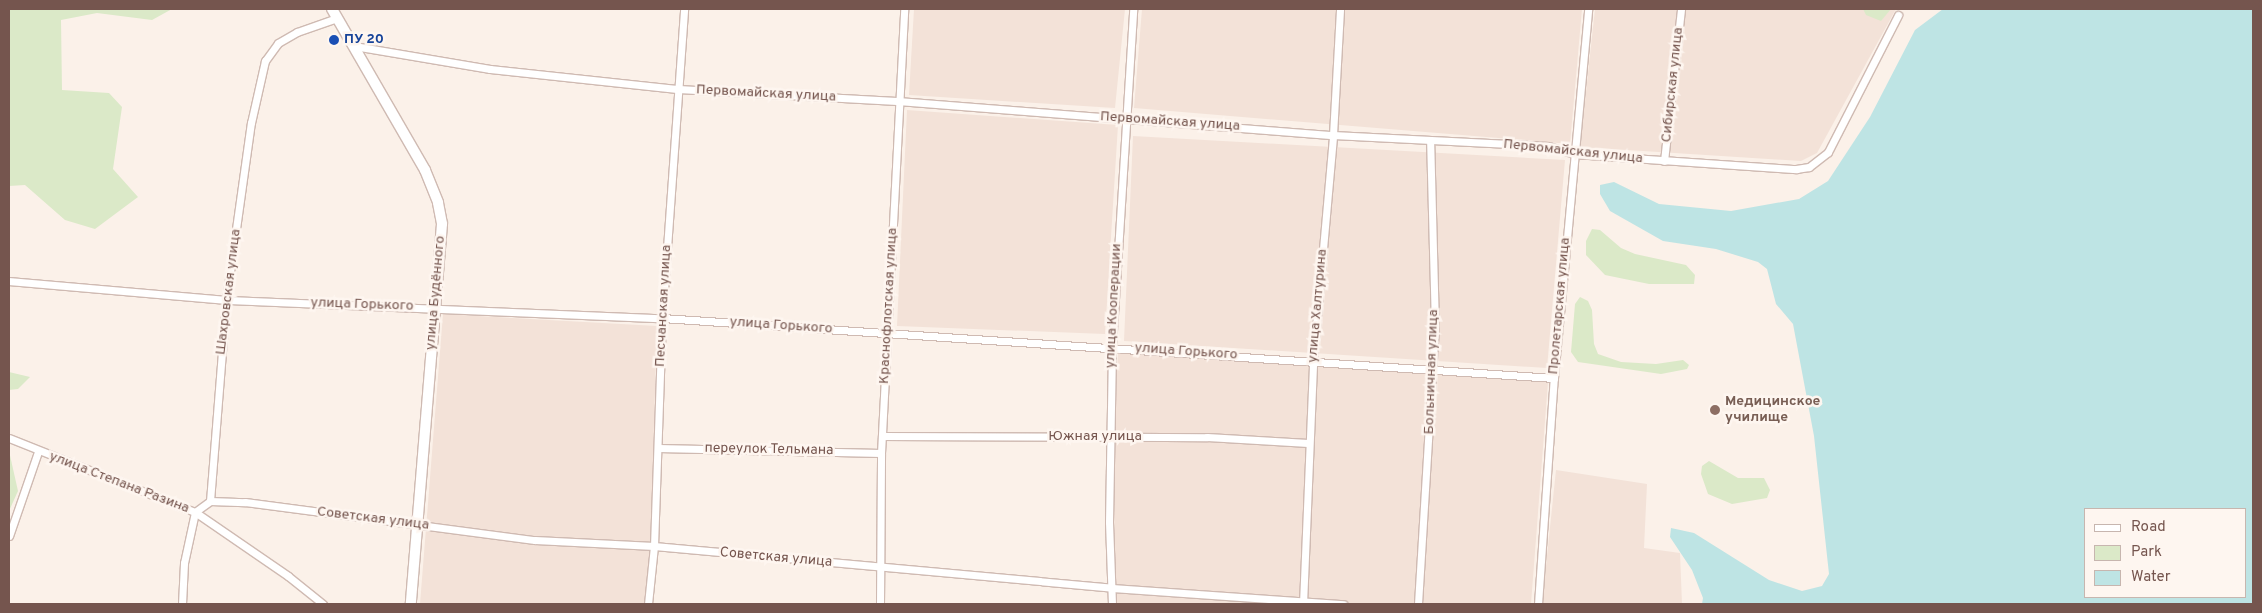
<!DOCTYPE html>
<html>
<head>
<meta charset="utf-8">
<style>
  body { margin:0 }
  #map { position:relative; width:2262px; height:613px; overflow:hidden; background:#fbf1e9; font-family:Overpass,sans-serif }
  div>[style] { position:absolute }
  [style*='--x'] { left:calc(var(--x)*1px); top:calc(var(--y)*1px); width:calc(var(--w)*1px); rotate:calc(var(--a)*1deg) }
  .residential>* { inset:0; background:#f3e2d8 }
  .green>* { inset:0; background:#dbe9c8 }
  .water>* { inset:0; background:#bee4e4 }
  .roads { filter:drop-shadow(1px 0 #cfbab2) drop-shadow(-1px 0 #cfbab2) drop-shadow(0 1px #cfbab2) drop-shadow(0 -1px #cfbab2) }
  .street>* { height:7px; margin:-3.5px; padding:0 3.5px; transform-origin:3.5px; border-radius:3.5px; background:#fff }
  .secondary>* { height:10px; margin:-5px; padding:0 5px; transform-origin:5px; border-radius:5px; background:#fff }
  .dots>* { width:14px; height:14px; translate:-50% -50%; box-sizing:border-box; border:2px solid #fef6f0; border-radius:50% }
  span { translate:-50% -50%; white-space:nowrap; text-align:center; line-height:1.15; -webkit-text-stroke:5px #fef6f0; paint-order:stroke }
  .transit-label { font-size:14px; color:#164399; font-weight:700 }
  .left { translate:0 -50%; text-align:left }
  .street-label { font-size:14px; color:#75554e }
  .education-label { font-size:14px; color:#785e54; font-weight:700 }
  .frame { position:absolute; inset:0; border:10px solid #75554e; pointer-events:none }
  .legend { position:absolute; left:2084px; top:508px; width:162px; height:90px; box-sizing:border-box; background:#fef6f0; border:1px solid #c7b6af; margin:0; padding:6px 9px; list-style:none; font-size:15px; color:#75554e }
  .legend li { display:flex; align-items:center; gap:10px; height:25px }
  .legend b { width:25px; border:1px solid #c7b6af }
</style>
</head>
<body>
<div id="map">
  <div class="residential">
    <div style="clip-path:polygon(914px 9px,1125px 9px,1115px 108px,909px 95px)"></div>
    <div style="clip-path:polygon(1142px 9px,1582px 9px,1570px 144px,1134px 108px)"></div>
    <div style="clip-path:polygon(1595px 9px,1896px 9px,1817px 153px,1801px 161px,1580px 147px)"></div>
    <div style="clip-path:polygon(907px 110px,1118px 125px,1105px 334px,897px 326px)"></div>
    <div style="clip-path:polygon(1133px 136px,1565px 160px,1547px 368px,1124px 341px)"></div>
    <div style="clip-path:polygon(443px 314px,657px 326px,650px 559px,645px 604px,420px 604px)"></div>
    <div style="clip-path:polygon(1118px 351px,1548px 382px,1531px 604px,1116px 604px,1113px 460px)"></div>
    <div style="clip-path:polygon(1556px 470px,1647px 484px,1644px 548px,1680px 553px,1682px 604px,1542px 604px)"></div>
  </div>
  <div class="green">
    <div style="clip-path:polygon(9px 9px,172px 9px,152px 20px,97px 13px,61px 20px,62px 90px,109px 93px,122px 107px,113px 169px,138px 197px,95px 229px,65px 220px,25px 185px,9px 186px)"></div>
    <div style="clip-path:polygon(1863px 9px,1891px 9px,1881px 21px,1866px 15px)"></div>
    <div style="clip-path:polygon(1592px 229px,1600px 230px,1621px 248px,1635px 254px,1686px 265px,1695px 275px,1694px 284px,1649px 284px,1605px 275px,1586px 255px,1586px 241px)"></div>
    <div style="clip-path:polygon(1580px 297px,1588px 301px,1592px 310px,1594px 344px,1598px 354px,1621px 362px,1656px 364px,1683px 360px,1689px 365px,1687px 369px,1661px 374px,1578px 362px,1571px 352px,1575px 304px)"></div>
    <div style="clip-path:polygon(9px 372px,30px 377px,18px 389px,9px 390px)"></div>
    <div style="clip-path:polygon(9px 451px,18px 491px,9px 511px)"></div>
    <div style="clip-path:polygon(1709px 461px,1738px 478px,1764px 478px,1770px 490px,1767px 498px,1732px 504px,1708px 494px,1701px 474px,1702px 466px)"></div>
  </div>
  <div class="water">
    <div style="clip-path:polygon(evenodd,1943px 9px,2253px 9px,2253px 604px,1702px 604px,1703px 598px,1692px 570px,1670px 537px,1671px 528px,1694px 533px,1769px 580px,1802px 591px,1822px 586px,1829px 574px,1814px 436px,1793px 324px,1776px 304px,1767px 269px,1758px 262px,1716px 249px,1663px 241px,1610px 211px,1600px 194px,1600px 185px,1614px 182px,1659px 204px,1731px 211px,1799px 199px,1828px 181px,1870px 117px,1915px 30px,1943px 9px,2086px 509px,2246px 509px,2246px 597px,2086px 597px,2086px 509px)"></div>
  </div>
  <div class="roads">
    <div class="street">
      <div style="--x:354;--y:46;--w:138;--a:9.6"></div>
      <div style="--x:490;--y:69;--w:188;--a:6.1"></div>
      <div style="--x:677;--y:89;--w:221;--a:3.1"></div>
      <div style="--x:898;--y:101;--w:436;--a:4.5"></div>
      <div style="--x:1333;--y:135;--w:216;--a:2.9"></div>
      <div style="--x:1549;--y:146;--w:26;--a:18"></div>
      <div style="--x:1574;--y:154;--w:223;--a:3.9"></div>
      <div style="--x:1796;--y:169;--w:13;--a:-9"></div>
      <div style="--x:1809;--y:167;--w:24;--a:-38"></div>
      <div style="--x:1828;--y:152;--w:154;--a:-62.9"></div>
      <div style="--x:1664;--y:161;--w:153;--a:-83.6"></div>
      <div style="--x:9;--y:281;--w:218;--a:5"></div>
      <div style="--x:226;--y:300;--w:436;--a:2.4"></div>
      <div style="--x:662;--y:318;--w:894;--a:3.85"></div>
      <div style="--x:882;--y:436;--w:325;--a:0.2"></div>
      <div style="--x:1207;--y:437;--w:101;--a:3.4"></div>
      <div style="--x:9;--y:438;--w:200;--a:21.7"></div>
      <div style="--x:195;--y:512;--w:113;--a:34.5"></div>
      <div style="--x:288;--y:576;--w:45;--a:38.7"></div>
      <div style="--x:658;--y:448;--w:223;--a:1.3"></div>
      <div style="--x:210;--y:501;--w:35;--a:2"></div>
      <div style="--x:245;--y:502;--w:292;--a:7.5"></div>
      <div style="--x:535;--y:540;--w:119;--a:2.9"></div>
      <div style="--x:654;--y:546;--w:460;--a:5.2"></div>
      <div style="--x:1112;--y:588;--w:232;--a:4"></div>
      <div style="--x:9;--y:536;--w:89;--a:-71"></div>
      <div style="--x:182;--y:604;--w:41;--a:-87.2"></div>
      <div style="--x:184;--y:563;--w:52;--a:-77.8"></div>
      <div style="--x:195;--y:512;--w:19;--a:-36"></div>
      <div style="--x:210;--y:501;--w:202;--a:-85.4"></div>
      <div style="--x:226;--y:300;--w:179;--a:-82"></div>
      <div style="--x:251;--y:123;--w:64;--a:-77.3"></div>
      <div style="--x:265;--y:61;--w:22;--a:-54"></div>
      <div style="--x:278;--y:43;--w:22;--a:-30"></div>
      <div style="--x:297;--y:32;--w:42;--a:-19.3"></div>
      <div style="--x:648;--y:604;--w:58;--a:-84.1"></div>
      <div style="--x:654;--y:546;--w:228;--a:-88"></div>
      <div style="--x:662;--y:318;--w:310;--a:-85.9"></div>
      <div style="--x:880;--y:604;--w:151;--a:-89.6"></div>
      <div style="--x:881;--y:453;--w:445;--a:-87"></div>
      <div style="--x:1112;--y:604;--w:82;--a:-92.1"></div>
      <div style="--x:1109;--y:522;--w:175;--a:-89"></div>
      <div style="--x:1112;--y:347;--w:339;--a:-86.4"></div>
      <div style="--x:1303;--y:604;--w:243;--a:-87.6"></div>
      <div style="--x:1313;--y:361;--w:227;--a:-84.9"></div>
      <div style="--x:1333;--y:135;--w:126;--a:-86.8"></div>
      <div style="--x:1418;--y:604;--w:278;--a:-86.5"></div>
      <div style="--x:1435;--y:327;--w:187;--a:-91.5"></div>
      <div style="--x:1538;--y:604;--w:227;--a:-86"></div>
      <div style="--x:1554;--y:378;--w:371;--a:-84.7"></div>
    </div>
    <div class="secondary">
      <div style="--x:332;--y:9;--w:186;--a:60"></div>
      <div style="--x:425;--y:170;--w:35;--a:68"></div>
      <div style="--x:438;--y:203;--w:21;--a:79"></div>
      <div style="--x:442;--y:224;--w:381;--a:94.7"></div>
    </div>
  </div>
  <div class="dots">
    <div style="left:334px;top:40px;background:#1a4fb4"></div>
    <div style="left:1715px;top:410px;background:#8d6e63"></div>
  </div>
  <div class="transit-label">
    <span class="left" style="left:344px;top:40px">ПУ 20</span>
  </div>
  <div class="street-label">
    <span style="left:1673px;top:85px;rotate:-84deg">Сибирская улица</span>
    <span style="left:766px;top:94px;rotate:3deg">Первомайская улица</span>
    <span style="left:1170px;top:122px;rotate:4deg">Первомайская улица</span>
    <span style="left:1573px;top:152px;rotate:6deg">Первомайская улица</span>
    <span style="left:229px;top:292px;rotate:-83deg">Шахровская улица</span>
    <span style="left:436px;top:293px;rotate:-85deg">улица Будённого</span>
    <span style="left:362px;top:305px;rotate:2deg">улица Горького</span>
    <span style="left:664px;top:306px;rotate:-87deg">Песчанская улица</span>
    <span style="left:889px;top:306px;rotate:-87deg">Краснофлотская улица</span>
    <span style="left:1114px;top:306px;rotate:-87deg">улица Кооперации</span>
    <span style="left:1318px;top:306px;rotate:-85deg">улица Халтурина</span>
    <span style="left:1560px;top:306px;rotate:-85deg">Пролетарская улица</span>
    <span style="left:781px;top:326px;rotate:4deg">улица Горького</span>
    <span style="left:1186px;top:352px;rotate:4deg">улица Горького</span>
    <span style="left:1432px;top:372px;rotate:-88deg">Больничная улица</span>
    <span style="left:1095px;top:437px">Южная улица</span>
    <span style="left:769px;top:450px;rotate:1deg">переулок Тельмана</span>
    <span style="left:119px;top:483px;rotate:21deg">улица Степана Разина</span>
    <span style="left:373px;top:519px;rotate:7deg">Советская улица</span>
    <span style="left:776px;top:558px;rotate:5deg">Советская улица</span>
  </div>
  <div class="education-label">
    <span class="left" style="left:1725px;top:410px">Медицинское<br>училище</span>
  </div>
  <div class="frame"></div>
  <ul class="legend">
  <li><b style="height:6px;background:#fff"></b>Road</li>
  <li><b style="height:14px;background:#dbe9c8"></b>Park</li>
  <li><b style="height:14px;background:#bee4e4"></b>Water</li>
  </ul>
</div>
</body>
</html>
